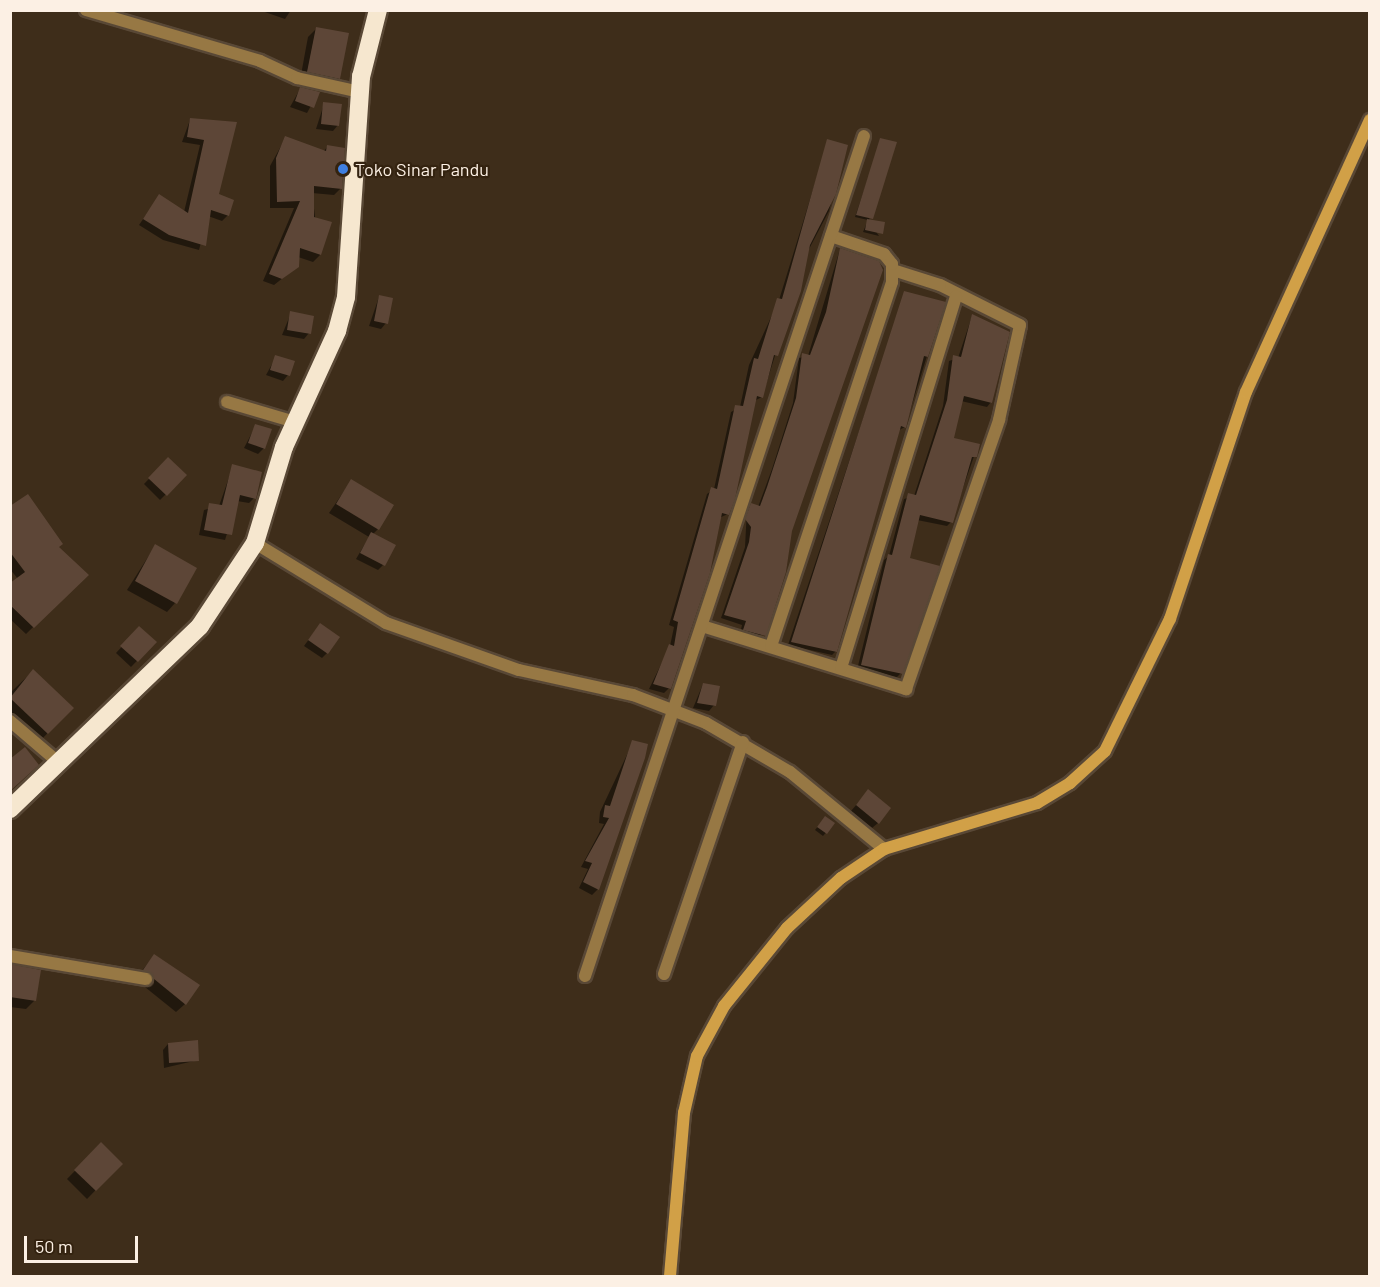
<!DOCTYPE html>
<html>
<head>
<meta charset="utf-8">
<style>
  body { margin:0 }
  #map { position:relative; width:1380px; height:1287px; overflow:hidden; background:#3e2d1a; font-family:Barlow,sans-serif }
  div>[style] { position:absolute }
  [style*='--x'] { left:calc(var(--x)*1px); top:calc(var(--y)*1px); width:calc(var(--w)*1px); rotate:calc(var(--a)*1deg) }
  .shadow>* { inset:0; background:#0007 }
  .building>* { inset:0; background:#5d4637 }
  .roads { filter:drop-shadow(2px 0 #594836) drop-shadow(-2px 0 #594836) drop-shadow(0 2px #594836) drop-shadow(0 -2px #594836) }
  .street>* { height:12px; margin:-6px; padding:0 6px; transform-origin:6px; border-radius:6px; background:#977844 }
  .secondary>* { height:12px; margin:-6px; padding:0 6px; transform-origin:6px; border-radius:6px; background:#d1a047 }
  .highway>* { height:18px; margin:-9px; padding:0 9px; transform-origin:9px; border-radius:9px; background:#f6e7cf }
  .dots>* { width:16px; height:16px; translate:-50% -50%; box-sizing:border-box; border:3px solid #342310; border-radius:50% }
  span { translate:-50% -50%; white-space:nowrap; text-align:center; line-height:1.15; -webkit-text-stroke:4.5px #342310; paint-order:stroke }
  .poi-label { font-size:18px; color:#fcf0e4 }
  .left { translate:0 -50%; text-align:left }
  .frame { position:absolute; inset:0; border:12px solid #fcf0e4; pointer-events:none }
  .scale { position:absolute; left:24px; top:1236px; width:114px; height:27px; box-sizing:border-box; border:3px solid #fcf0e4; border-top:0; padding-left:8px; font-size:18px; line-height:21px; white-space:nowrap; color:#fcf0e4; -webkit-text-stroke:4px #342310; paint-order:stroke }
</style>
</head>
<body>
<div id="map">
  <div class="shadow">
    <div style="clip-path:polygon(259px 10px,291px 10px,285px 19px)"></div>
    <div style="clip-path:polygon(317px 28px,339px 78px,330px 87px,300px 80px,308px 37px)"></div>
    <div style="clip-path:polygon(300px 89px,318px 93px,307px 113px,290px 107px)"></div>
    <div style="clip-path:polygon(324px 104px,338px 125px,333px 131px,316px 129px)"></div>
    <div style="clip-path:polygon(190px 120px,235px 123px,217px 195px,228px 215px,222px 221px,208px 216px,199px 250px,163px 240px,139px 225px,159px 196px,184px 212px,200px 145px,182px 142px)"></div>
    <div style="clip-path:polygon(286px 137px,323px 152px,328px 146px,341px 188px,334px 195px,312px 193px,320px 255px,313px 262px,298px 257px,298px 266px,274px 285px,263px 281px,294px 208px,270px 208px,270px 166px)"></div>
    <div style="clip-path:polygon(881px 140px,869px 221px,879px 236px,863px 232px,868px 220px,855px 217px)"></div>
    <div style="clip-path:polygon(828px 141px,846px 146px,829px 211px,808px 251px,762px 397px,754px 401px,728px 514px,719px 518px,669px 688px,664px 693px,649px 689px,670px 646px,674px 627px,669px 625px,707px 494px,714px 489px,731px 412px,740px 407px,749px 365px,779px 300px)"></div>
    <div style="clip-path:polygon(840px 249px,791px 530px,760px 639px,740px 634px,742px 625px,721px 618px,745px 547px,747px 509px,758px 507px,772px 469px,793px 403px,799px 358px,808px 356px)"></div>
    <div style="clip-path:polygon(905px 293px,927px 356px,905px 427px,899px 430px,836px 651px,832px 655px,788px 645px)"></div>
    <div style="clip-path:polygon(379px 297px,386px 323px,381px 329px,369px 326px)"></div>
    <div style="clip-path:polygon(291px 313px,309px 333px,304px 339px,282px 335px)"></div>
    <div style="clip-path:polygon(972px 316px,991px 402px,987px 407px,961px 401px,952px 440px,978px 445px,951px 522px,947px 526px,917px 520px,908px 559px,901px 673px,897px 677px,857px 670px,884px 560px,889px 556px,904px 499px,914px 496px,943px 406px,949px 361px,958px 358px)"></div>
    <div style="clip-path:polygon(276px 357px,288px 375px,283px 381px,266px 375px)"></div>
    <div style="clip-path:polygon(256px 425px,264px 448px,258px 454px,244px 448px)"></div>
    <div style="clip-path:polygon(168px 459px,185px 475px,160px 500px,144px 484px)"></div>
    <div style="clip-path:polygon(233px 466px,254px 498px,249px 503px,237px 501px,225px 540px,199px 535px,204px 510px,219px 506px)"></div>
    <div style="clip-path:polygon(351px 481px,378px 529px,372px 535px,383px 565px,378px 570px,356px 559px,369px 537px,329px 513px)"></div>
    <div style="clip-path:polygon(10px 508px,86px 575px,26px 634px,10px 619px,10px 584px,18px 579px,10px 569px)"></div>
    <div style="clip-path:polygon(155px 546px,175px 603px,167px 612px,127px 590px)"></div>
    <div style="clip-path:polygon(139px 628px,155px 642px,131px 667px,116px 653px)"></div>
    <div style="clip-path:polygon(315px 631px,327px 653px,322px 658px,304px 646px)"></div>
    <div style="clip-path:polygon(33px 671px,72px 708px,39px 742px,10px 715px,10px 693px)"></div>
    <div style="clip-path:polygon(703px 684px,714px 705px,709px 711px,693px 708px)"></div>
    <div style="clip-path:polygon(633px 742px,598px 889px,592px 895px,579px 888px,588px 869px,581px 867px,604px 824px,599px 823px,600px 812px)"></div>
    <div style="clip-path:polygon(863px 797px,878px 823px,872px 828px,851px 811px)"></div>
    <div style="clip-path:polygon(823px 820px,833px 824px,823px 836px,815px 830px)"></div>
    <div style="clip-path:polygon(154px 956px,185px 1004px,176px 1012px,135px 979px)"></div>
    <div style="clip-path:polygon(10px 964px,39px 971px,34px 1001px,26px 1009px,10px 1007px)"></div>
    <div style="clip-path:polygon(168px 1044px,198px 1060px,164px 1068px,163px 1050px)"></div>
    <div style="clip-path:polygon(101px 1144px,121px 1164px,87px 1199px,67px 1179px)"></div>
  </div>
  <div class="building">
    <div style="clip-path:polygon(316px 27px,349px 33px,340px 79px,307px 72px)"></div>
    <div style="clip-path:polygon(300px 87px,320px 92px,314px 108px,295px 101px)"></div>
    <div style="clip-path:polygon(323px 102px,342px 104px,339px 126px,321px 124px)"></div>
    <div style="clip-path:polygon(190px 118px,237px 122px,219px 194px,234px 200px,229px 216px,211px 210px,206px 246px,169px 235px,143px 219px,159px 194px,188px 213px,204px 140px,187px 137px)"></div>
    <div style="clip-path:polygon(285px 136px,326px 151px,327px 145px,345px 148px,342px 189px,314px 186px,314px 217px,332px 222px,321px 255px,300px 248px,299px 267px,282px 279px,269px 274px,300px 201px,277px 202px,276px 158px)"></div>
    <div style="clip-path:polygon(880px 138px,897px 142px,873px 219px,856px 215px)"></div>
    <div style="clip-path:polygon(827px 139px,848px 145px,836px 194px,810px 245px,801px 291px,778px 356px,774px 355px,763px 398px,757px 396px,735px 499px,729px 515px,722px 513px,710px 573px,671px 689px,653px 684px,669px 644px,674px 646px,678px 622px,673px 620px,711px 487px,717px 489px,735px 405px,743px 406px,754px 358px,758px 359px,777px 298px,782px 299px)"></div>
    <div style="clip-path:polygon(867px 219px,885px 222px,883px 234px,865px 230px)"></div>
    <div style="clip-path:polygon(840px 248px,879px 261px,883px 270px,792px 531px,786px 572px,766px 636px,743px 630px,746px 621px,724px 615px,749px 542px,751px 527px,745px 519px,751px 503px,760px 506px,767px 487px,796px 398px,802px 353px,810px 355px,826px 312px)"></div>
    <div style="clip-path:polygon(904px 291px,946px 302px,928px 357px,924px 356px,906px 428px,901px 426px,837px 652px,791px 642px)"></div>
    <div style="clip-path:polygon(379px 295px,393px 298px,388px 324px,374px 321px)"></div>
    <div style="clip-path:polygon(290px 311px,314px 316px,311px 334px,287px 330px)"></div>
    <div style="clip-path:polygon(972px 314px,1010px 332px,992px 403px,964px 396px,954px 438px,980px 444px,977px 457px,972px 457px,953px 523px,920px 515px,910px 558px,940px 566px,903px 674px,861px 665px,888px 554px,892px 555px,908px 493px,916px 495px,947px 400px,953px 355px,961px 357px)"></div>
    <div style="clip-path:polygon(275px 355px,295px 361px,290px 376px,270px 370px)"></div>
    <div style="clip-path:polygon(255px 424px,272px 429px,265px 449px,248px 443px)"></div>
    <div style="clip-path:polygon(168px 457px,187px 475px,167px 496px,148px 478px)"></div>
    <div style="clip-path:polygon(232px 464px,262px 472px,256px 499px,240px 495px,232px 535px,204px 530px,209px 503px,222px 505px)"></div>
    <div style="clip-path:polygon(351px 479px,394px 505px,379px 530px,336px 504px)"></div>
    <div style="clip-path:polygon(28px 494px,63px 544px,59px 547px,89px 575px,34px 628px,10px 605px,10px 583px,25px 572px,10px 552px,10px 506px)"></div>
    <div style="clip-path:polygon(371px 532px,396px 545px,385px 566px,360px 553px)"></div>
    <div style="clip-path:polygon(155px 544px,197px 568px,177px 604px,135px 581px)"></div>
    <div style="clip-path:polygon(320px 623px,340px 637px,328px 654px,308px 640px)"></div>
    <div style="clip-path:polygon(139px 626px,157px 642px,138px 662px,120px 646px)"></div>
    <div style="clip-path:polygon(33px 669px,74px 708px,48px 734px,10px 698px)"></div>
    <div style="clip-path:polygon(703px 683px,720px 686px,716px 706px,697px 703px)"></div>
    <div style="clip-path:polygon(632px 740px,648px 744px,645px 758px,599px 890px,583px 882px,592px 863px,585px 861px,609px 818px,603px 817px,605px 805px,610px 806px)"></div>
    <div style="clip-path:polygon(25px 747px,39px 765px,10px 791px,10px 759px)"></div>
    <div style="clip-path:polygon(868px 789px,891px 808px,879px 824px,856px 805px)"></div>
    <div style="clip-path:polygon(825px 816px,835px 823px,827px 834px,817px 827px)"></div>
    <div style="clip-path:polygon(154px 954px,200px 985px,186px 1005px,143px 970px)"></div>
    <div style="clip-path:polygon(10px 964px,41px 970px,36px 1001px,10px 997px)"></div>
    <div style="clip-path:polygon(198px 1040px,199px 1061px,169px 1063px,168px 1043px)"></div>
    <div style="clip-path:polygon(101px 1142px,123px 1164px,96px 1191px,74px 1170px)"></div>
  </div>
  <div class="roads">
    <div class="street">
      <div style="--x:86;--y:10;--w:181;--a:16.3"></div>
      <div style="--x:260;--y:61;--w:41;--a:24.7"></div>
      <div style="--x:297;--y:78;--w:65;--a:12.5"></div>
      <div style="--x:227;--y:402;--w:71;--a:16.4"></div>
      <div style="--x:255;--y:543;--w:153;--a:31.4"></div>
      <div style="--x:386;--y:623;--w:141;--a:19.5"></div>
      <div style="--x:519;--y:670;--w:117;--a:12.4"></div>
      <div style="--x:633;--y:695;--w:78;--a:21"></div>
      <div style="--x:706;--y:723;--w:97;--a:30.3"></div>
      <div style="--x:790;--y:772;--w:122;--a:39.3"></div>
      <div style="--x:702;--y:626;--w:214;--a:17.2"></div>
      <div style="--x:906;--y:689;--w:285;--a:-70.9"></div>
      <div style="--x:999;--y:420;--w:97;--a:-77.5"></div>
      <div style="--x:1020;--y:325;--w:89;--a:-153.4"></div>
      <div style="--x:940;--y:285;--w:49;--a:-162.3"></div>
      <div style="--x:771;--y:646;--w:384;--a:-71.6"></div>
      <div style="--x:892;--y:282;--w:18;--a:-90"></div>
      <div style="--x:892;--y:264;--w:13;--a:-129"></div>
      <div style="--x:884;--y:254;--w:56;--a:-161.2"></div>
      <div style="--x:841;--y:668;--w:389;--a:-72.8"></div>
      <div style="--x:10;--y:721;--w:63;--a:40.5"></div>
      <div style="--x:10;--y:956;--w:138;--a:9.6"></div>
      <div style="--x:664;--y:974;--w:245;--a:-71.2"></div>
      <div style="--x:585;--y:976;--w:885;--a:-71.63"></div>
    </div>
    <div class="secondary">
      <div style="--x:670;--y:1276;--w:164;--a:-85.1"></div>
      <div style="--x:684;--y:1113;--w:58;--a:-77.2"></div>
      <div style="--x:697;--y:1056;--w:57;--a:-61.6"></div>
      <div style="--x:724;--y:1006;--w:100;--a:-51.1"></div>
      <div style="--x:787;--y:928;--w:74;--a:-42.8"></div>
      <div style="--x:841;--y:878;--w:52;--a:-34"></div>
      <div style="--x:884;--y:849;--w:160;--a:-16.7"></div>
      <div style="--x:1037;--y:803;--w:39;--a:-31"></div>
      <div style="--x:1070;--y:783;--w:47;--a:-42.4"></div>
      <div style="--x:1105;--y:751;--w:147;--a:-63.8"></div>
      <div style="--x:1170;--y:619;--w:239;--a:-71.5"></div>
      <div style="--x:1246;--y:392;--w:299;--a:-65.5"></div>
    </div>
    <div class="highway">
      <div style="--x:10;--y:809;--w:264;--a:-43.9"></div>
      <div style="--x:200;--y:626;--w:100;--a:-56.5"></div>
      <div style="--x:255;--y:543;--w:100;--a:-73.2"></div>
      <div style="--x:284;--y:447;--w:128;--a:-65.4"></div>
      <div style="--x:337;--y:331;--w:35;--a:-75"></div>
      <div style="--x:346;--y:297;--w:221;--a:-86.1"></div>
      <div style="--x:361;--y:77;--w:69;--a:-75.8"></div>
    </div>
  </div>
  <div class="dots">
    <div style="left:343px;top:169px;background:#3f7fe0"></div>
  </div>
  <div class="poi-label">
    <span class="left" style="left:355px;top:169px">Toko Sinar Pandu</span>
  </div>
  <div class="frame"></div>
  <div class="scale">50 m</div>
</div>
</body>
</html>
